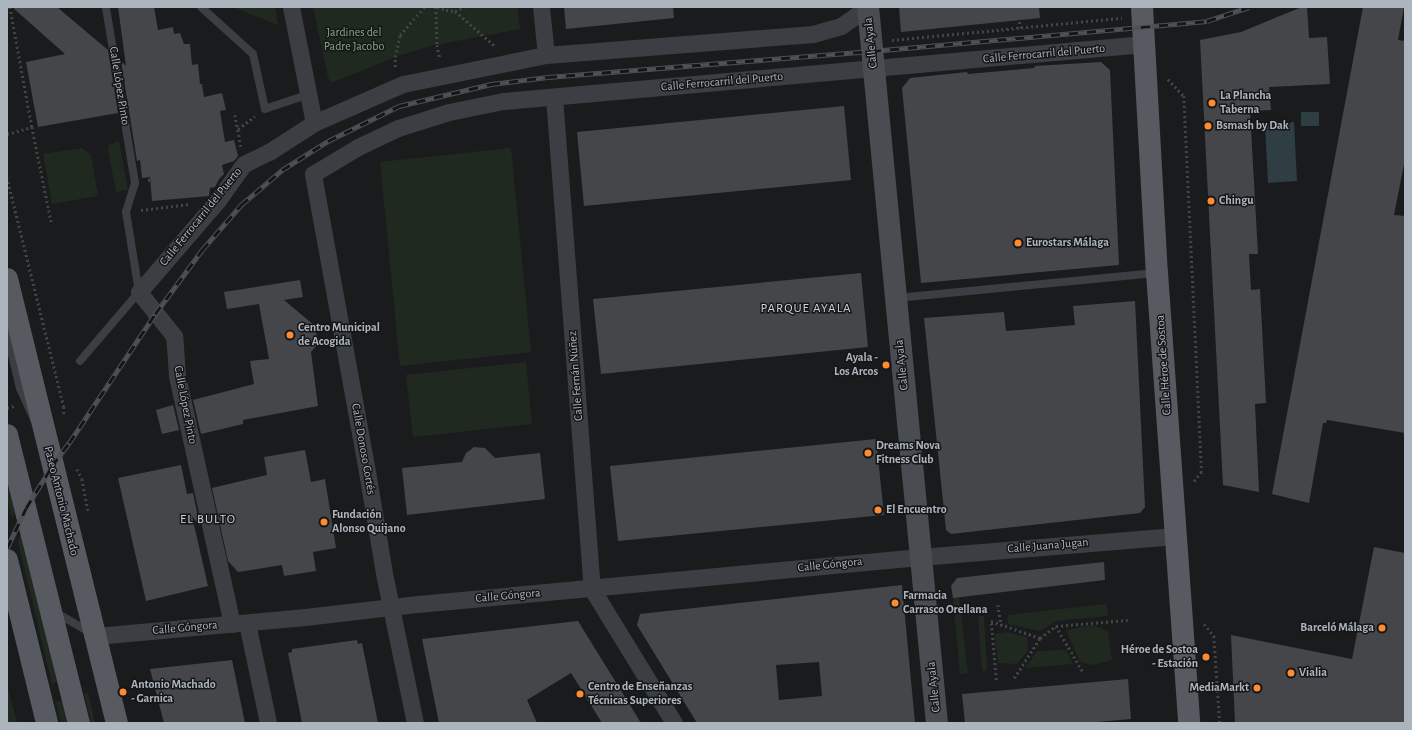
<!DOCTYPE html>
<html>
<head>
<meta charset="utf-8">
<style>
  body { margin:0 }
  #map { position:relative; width:1412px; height:730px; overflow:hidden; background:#1a1b1d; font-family:"Alegreya Sans",sans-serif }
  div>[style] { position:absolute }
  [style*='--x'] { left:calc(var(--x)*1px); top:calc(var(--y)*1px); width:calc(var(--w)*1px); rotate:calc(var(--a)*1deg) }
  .green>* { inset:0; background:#20291f }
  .water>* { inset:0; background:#2e3e43 }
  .building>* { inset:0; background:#44464a }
  .path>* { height:2.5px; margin-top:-1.25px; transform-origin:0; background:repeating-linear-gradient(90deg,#414549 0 2px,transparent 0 5px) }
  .lane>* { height:8px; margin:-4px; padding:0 4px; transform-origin:4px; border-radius:4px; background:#3b3e42 }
  .street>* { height:17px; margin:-8.5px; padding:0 8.5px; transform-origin:8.5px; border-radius:8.5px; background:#3b3e42 }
  .secondary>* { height:22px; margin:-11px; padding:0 11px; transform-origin:11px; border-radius:11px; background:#494d52 }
  .primary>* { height:22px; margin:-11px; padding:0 11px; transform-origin:11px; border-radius:11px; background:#575b61 }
  .rail>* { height:4.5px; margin-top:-2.25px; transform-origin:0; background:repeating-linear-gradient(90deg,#151618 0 9px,#4e5257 0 18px); box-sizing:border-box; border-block:1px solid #4e5257 }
  .dots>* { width:11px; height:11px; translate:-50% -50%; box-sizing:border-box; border:2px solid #151618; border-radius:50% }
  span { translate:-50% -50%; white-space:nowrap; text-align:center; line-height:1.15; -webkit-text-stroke:3px #151618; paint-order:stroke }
  .park-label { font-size:12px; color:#88a982 }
  .street-label { font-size:12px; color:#acb5bd }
  .poi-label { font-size:12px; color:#acb5bd; font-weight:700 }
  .left { translate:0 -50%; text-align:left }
  .right { translate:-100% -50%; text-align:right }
  .neighbourhood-label { font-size:13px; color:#cdd3d9; letter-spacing:1px }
  .frame { position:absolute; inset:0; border:8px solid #acb5bd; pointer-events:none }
</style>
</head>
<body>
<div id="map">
  <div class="green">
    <div style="clip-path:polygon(233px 7px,275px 7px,278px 25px)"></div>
    <div style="clip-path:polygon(313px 7px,518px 7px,520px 29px,430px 46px,401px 55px,331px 83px,328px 77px)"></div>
    <div style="clip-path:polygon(119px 141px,128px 190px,116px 192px,108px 149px,109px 145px)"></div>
    <div style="clip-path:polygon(82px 148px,91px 155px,98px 196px,52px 204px,43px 154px)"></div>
    <div style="clip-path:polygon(511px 148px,531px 352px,400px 366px,380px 162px)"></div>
    <div style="clip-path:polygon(526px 362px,532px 424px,413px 437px,406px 375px)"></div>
    <div style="clip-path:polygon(7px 476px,15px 513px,12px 518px,7px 499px)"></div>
    <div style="clip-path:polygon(21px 532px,57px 682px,52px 684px,18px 542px)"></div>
    <div style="clip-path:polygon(959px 597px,968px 673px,960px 674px,953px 598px)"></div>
    <div style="clip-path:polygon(1106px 604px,1108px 616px,1056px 621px,1040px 631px,1008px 624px,1008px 615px)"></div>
    <div style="clip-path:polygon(978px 616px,984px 616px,987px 671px,982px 671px)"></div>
    <div style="clip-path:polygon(1093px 625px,1108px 631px,1112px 660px,1093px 665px,1080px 662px,1066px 630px)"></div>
    <div style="clip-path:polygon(1006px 632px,1027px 637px,1028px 651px,1017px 664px,998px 663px,995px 634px)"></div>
    <div style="clip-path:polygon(1066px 650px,1073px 664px,1025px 668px,1037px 651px)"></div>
    <div style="clip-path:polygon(7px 684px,17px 723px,7px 723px)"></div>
    <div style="clip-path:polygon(84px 693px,88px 693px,95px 723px,91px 723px)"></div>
    <div style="clip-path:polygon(62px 700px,68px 723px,61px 723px,56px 702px)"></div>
  </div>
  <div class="water">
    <div style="clip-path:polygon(1301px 112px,1319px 112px,1319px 126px,1301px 126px)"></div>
    <div style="clip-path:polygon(1294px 122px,1297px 181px,1268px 183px,1265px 124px)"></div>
  </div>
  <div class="building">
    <div style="clip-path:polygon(12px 7px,57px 7px,108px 50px,118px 113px,38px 127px,26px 62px,65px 54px)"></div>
    <div style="clip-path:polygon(118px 7px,154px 7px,158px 30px,173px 27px,174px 34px,180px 33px,184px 44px,190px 44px,192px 65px,198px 64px,200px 84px,202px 84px,204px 97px,222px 93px,226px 110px,220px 111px,225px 142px,234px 140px,238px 156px,234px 161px,222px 165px,224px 174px,219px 179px,215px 187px,210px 188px,209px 196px,152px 201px,150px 177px,142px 178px,140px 160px,137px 161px,121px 61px,126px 66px)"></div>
    <div style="clip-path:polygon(564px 7px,673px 7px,674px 18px,566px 29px)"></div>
    <div style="clip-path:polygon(899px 7px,1039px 7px,1040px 18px,901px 32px)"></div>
    <div style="clip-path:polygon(1302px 7px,1307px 7px,1309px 38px,1327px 37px,1330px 84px,1269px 87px,1271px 110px,1250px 111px,1258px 254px,1249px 254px,1251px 290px,1260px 289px,1266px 403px,1255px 404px,1259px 492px,1223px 485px,1200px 40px,1241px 32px)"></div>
    <div style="clip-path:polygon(1363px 7px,1404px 7px,1398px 40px,1405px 41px,1405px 159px,1394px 215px,1405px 216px,1405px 433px,1327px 420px,1326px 423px,1323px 423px,1309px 503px,1272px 494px)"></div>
    <div style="clip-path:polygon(1101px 62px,1110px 70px,1119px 265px,921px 283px,902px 88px,910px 78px,967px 72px,968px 74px,1034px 68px,1035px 66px)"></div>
    <div style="clip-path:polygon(844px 106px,851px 180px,584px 206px,577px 132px)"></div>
    <div style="clip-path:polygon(861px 273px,868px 347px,601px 374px,593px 299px)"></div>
    <div style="clip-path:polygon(300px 280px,303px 297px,284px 300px,315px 326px,318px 344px,311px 352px,318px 406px,243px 420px,243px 424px,201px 434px,193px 400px,254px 384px,250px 361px,269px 359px,259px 304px,227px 309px,224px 292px)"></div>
    <div style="clip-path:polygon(1135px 301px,1145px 507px,1140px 513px,951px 534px,946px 530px,924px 318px,1004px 312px,1006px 331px,1075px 325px,1073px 306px)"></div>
    <div style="clip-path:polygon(173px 405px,179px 430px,162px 434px,156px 410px)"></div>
    <div style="clip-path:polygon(876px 439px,884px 515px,618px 541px,610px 466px)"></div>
    <div style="clip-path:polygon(474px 447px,485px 448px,495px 458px,540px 453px,545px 499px,407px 515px,402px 468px,462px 462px,466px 453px)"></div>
    <div style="clip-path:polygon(305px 450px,311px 482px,325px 479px,336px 548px,313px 552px,316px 571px,284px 576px,282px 565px,238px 572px,228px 561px,212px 488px,267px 475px,264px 457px)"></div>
    <div style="clip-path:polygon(181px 465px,187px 494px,193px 493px,200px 526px,192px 516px,208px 586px,146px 601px,118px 478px)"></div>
    <div style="clip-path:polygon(1374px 547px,1405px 553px,1405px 723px,1235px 723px,1231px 635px,1352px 659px)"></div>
    <div style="clip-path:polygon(1104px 562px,1105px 580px,953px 598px,951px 586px,957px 578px)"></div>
    <div style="clip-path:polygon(evenodd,902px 585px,915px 723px,697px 723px,637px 625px,640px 614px,902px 585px,819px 662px,822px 696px,779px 700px,776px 665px,819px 662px)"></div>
    <div style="clip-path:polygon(578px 621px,641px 723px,602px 723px,571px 673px,527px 700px,537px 723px,439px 723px,422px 639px)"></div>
    <div style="clip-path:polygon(357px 640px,358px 644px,362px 643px,378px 723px,302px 723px,288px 653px,292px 652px,292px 649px)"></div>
    <div style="clip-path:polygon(232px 660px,245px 723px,164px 723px,150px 669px)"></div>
    <div style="clip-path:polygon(1128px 679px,1131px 719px,1085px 723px,965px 723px,962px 694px)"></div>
  </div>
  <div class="path">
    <div style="--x:10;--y:7;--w:122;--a:79.6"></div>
    <div style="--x:436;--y:7;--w:38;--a:88"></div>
    <div style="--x:437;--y:45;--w:13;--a:77"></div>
    <div style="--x:437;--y:7;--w:9;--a:18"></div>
    <div style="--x:446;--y:10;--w:9;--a:6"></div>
    <div style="--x:455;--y:11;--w:11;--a:-22"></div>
    <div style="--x:1019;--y:7;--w:21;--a:87"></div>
    <div style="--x:455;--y:11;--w:55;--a:41.3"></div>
    <div style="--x:892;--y:40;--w:231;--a:-5.5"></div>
    <div style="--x:128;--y:60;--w:36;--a:-10"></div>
    <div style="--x:163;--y:54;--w:6;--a:81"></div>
    <div style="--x:164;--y:60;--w:7;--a:-16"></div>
    <div style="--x:171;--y:58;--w:11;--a:80"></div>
    <div style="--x:395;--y:67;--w:10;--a:-90"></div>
    <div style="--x:395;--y:57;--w:23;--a:-77"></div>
    <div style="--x:400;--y:35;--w:37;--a:-49"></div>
    <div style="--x:1168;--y:79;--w:23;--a:47"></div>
    <div style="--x:1184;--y:96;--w:376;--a:87.3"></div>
    <div style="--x:1202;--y:472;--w:13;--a:129"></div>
    <div style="--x:235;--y:115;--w:32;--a:79"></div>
    <div style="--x:238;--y:129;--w:21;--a:-37"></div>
    <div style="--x:7;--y:134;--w:26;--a:-16"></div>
    <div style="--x:32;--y:127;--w:100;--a:78.5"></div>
    <div style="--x:143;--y:146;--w:42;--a:-12.4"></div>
    <div style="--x:184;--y:137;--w:8;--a:-104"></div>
    <div style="--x:7;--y:177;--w:237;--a:76.1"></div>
    <div style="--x:64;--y:407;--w:9;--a:90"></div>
    <div style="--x:148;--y:180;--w:72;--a:-11.2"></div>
    <div style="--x:141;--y:210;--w:49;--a:-7"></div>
    <div style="--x:7;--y:408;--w:7;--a:-16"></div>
    <div style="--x:77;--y:469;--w:11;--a:63"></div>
    <div style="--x:82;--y:479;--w:32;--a:79"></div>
    <div style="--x:998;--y:605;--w:19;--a:81"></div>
    <div style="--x:1204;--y:624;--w:16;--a:50"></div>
    <div style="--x:1214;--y:636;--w:87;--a:86.1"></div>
    <div style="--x:1056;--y:626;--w:53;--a:59.6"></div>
    <div style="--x:1014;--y:678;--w:48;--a:-57"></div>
    <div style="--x:996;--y:680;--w:59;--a:-94.8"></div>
    <div style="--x:991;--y:621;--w:52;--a:19.1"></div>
    <div style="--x:1040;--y:638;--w:20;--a:-37"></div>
    <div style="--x:1056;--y:626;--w:72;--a:-4.8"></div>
  </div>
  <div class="lane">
    <div style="--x:201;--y:7;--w:70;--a:42.1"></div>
    <div style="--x:253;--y:54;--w:56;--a:77.7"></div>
    <div style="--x:265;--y:109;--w:46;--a:-18.8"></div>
    <div style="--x:897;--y:298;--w:260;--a:-5.5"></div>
    <div style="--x:7;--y:334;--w:56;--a:76.5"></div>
    <div style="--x:20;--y:388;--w:35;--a:66"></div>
    <div style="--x:80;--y:361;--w:91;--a:-49.5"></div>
    <div style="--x:139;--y:292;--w:81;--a:-99.2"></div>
    <div style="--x:126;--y:212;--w:30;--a:-73"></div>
    <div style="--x:135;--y:183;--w:178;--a:-99.4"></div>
    <div style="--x:55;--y:612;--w:42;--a:30.3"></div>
  </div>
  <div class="street">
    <div style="--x:291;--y:7;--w:118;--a:78.8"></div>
    <div style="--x:541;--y:7;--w:48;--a:84.1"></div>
    <div style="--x:554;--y:97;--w:493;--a:85.6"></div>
    <div style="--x:592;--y:589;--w:157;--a:58.5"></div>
    <div style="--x:247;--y:623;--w:102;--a:78.1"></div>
    <div style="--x:232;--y:624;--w:255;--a:-102.5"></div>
    <div style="--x:177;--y:375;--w:39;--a:-94"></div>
    <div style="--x:174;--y:336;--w:56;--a:-128.5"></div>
    <div style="--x:139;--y:292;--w:121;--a:-49.3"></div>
    <div style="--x:218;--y:200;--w:44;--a:-54.2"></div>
    <div style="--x:244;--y:164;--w:28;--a:-26"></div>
    <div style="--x:269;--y:152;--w:54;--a:-32.8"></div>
    <div style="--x:314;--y:123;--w:97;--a:-23.7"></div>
    <div style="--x:403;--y:84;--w:146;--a:-11.5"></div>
    <div style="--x:546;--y:55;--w:268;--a:-4.5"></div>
    <div style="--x:813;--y:34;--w:29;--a:-16"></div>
    <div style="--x:841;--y:26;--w:33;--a:-35"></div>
    <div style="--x:96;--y:636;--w:210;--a:-5.2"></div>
    <div style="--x:305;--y:617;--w:114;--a:-6.6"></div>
    <div style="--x:418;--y:604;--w:504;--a:-5.35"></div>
    <div style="--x:920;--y:557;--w:257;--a:-4.7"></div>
    <div style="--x:415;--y:723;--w:153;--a:-101.7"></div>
    <div style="--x:384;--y:573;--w:97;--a:-99.5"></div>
    <div style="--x:368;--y:477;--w:308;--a:-100.3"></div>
    <div style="--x:313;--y:174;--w:52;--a:-31"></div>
    <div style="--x:358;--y:147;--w:44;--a:-25.4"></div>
    <div style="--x:398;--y:128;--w:53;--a:-17.4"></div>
    <div style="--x:449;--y:112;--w:55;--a:-11.5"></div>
    <div style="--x:503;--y:101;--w:644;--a:-5.08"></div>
  </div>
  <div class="secondary">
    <div style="--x:868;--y:7;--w:719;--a:84.5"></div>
  </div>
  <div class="primary">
    <div style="--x:1142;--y:7;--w:266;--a:86.8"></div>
    <div style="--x:1157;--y:273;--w:451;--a:85.9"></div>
    <div style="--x:7;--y:279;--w:457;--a:76.1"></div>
    <div style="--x:7;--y:435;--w:297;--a:76"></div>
    <div style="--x:7;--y:560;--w:168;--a:76.2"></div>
  </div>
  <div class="rail">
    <div style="--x:7;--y:548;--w:44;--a:-64.6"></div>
    <div style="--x:26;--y:508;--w:49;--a:-58.2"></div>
    <div style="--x:52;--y:466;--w:29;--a:-54"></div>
    <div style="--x:69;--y:443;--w:155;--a:-56.3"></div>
    <div style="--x:155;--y:314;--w:79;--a:-53.7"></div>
    <div style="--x:202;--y:250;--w:60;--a:-49.1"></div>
    <div style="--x:241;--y:205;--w:54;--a:-40.5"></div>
    <div style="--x:282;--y:170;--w:54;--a:-32.2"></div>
    <div style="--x:328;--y:141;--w:79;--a:-26.2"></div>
    <div style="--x:399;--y:106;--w:95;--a:-13.4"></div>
    <div style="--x:491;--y:84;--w:57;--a:-7"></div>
    <div style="--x:548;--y:77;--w:325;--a:-4.6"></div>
    <div style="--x:872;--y:51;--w:336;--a:-5.1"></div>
    <div style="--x:1207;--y:21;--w:44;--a:-18.4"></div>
  </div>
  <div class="dots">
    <div style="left:1212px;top:103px;background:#ff8b30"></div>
    <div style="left:1208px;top:126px;background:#ff8b30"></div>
    <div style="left:1211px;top:201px;background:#ff8b30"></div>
    <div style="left:1018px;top:243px;background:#ff8b30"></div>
    <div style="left:290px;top:335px;background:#ff8b30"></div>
    <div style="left:886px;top:365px;background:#ff8b30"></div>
    <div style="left:868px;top:453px;background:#ff8b30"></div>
    <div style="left:878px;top:510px;background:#ff8b30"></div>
    <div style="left:324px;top:522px;background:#ff8b30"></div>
    <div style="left:895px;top:603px;background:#ff8b30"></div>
    <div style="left:1382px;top:628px;background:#ff8b30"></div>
    <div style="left:1206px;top:657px;background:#ff8b30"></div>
    <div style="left:1291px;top:673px;background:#ff8b30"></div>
    <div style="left:1257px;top:688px;background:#ff8b30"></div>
    <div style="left:123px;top:692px;background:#ff8b30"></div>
    <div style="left:580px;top:694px;background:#ff8b30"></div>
  </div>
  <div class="park-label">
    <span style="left:354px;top:40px">Jardines del<br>Padre Jacobo</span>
  </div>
  <div class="street-label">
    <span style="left:871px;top:43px;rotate:-96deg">Calle Ayala</span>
    <span style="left:1044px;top:54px;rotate:-5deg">Calle Ferrocarril del Puerto</span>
    <span style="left:722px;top:82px;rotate:-5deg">Calle Ferrocarril del Puerto</span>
    <span style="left:119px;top:86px;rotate:81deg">Calle López Pinto</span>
    <span style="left:201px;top:217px;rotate:-51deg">Calle Ferrocarril del Puerto</span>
    <span style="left:902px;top:365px;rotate:-96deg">Calle Ayala</span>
    <span style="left:1164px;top:365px;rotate:-94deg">Calle Héroe de Sostoa</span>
    <span style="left:576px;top:376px;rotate:-94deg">Calle Fernán Núñez</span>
    <span style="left:185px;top:405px;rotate:79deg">Calle López Pinto</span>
    <span style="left:363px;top:449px;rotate:80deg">Calle Donoso Cortés</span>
    <span style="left:61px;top:501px;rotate:76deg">Paseo Antonio Machado</span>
    <span style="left:1048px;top:546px;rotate:-5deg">Calle Juana Jugan</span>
    <span style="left:830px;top:565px;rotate:-6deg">Calle Góngora</span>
    <span style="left:508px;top:596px;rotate:-5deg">Calle Góngora</span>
    <span style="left:185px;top:628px;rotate:-5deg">Calle Góngora</span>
    <span style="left:934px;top:687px;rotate:-96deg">Calle Ayala</span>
  </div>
  <div class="poi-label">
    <span class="left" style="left:1220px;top:103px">La Plancha<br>Taberna</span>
    <span class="left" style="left:1216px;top:126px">Bsmash by Dak</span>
    <span class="left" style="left:1219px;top:201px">Chingu</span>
    <span class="left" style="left:1026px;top:243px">Eurostars Málaga</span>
    <span class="left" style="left:298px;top:335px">Centro Municipal<br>de Acogida</span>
    <span class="right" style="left:878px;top:365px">Ayala -<br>Los Arcos</span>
    <span class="left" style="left:876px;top:453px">Dreams Nova<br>Fitness Club</span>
    <span class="left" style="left:886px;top:510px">El Encuentro</span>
    <span class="left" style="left:332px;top:522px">Fundación<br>Alonso Quijano</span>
    <span class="left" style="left:903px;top:603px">Farmacia<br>Carrasco Orellana</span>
    <span class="right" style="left:1374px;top:628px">Barceló Málaga</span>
    <span class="right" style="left:1198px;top:657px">Héroe de Sostoa<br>- Estación</span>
    <span class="left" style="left:1299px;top:673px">Vialia</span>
    <span class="left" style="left:131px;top:692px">Antonio Machado<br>- Garnica</span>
    <span class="left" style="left:588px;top:694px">Centro de Enseñanzas<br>Técnicas Superiores</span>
    <span class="right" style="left:1249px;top:688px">MediaMarkt</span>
  </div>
  <div class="neighbourhood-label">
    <span style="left:806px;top:309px">PARQUE AYALA</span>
    <span style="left:208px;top:520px">EL BULTO</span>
  </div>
  <div class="frame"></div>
</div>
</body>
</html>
